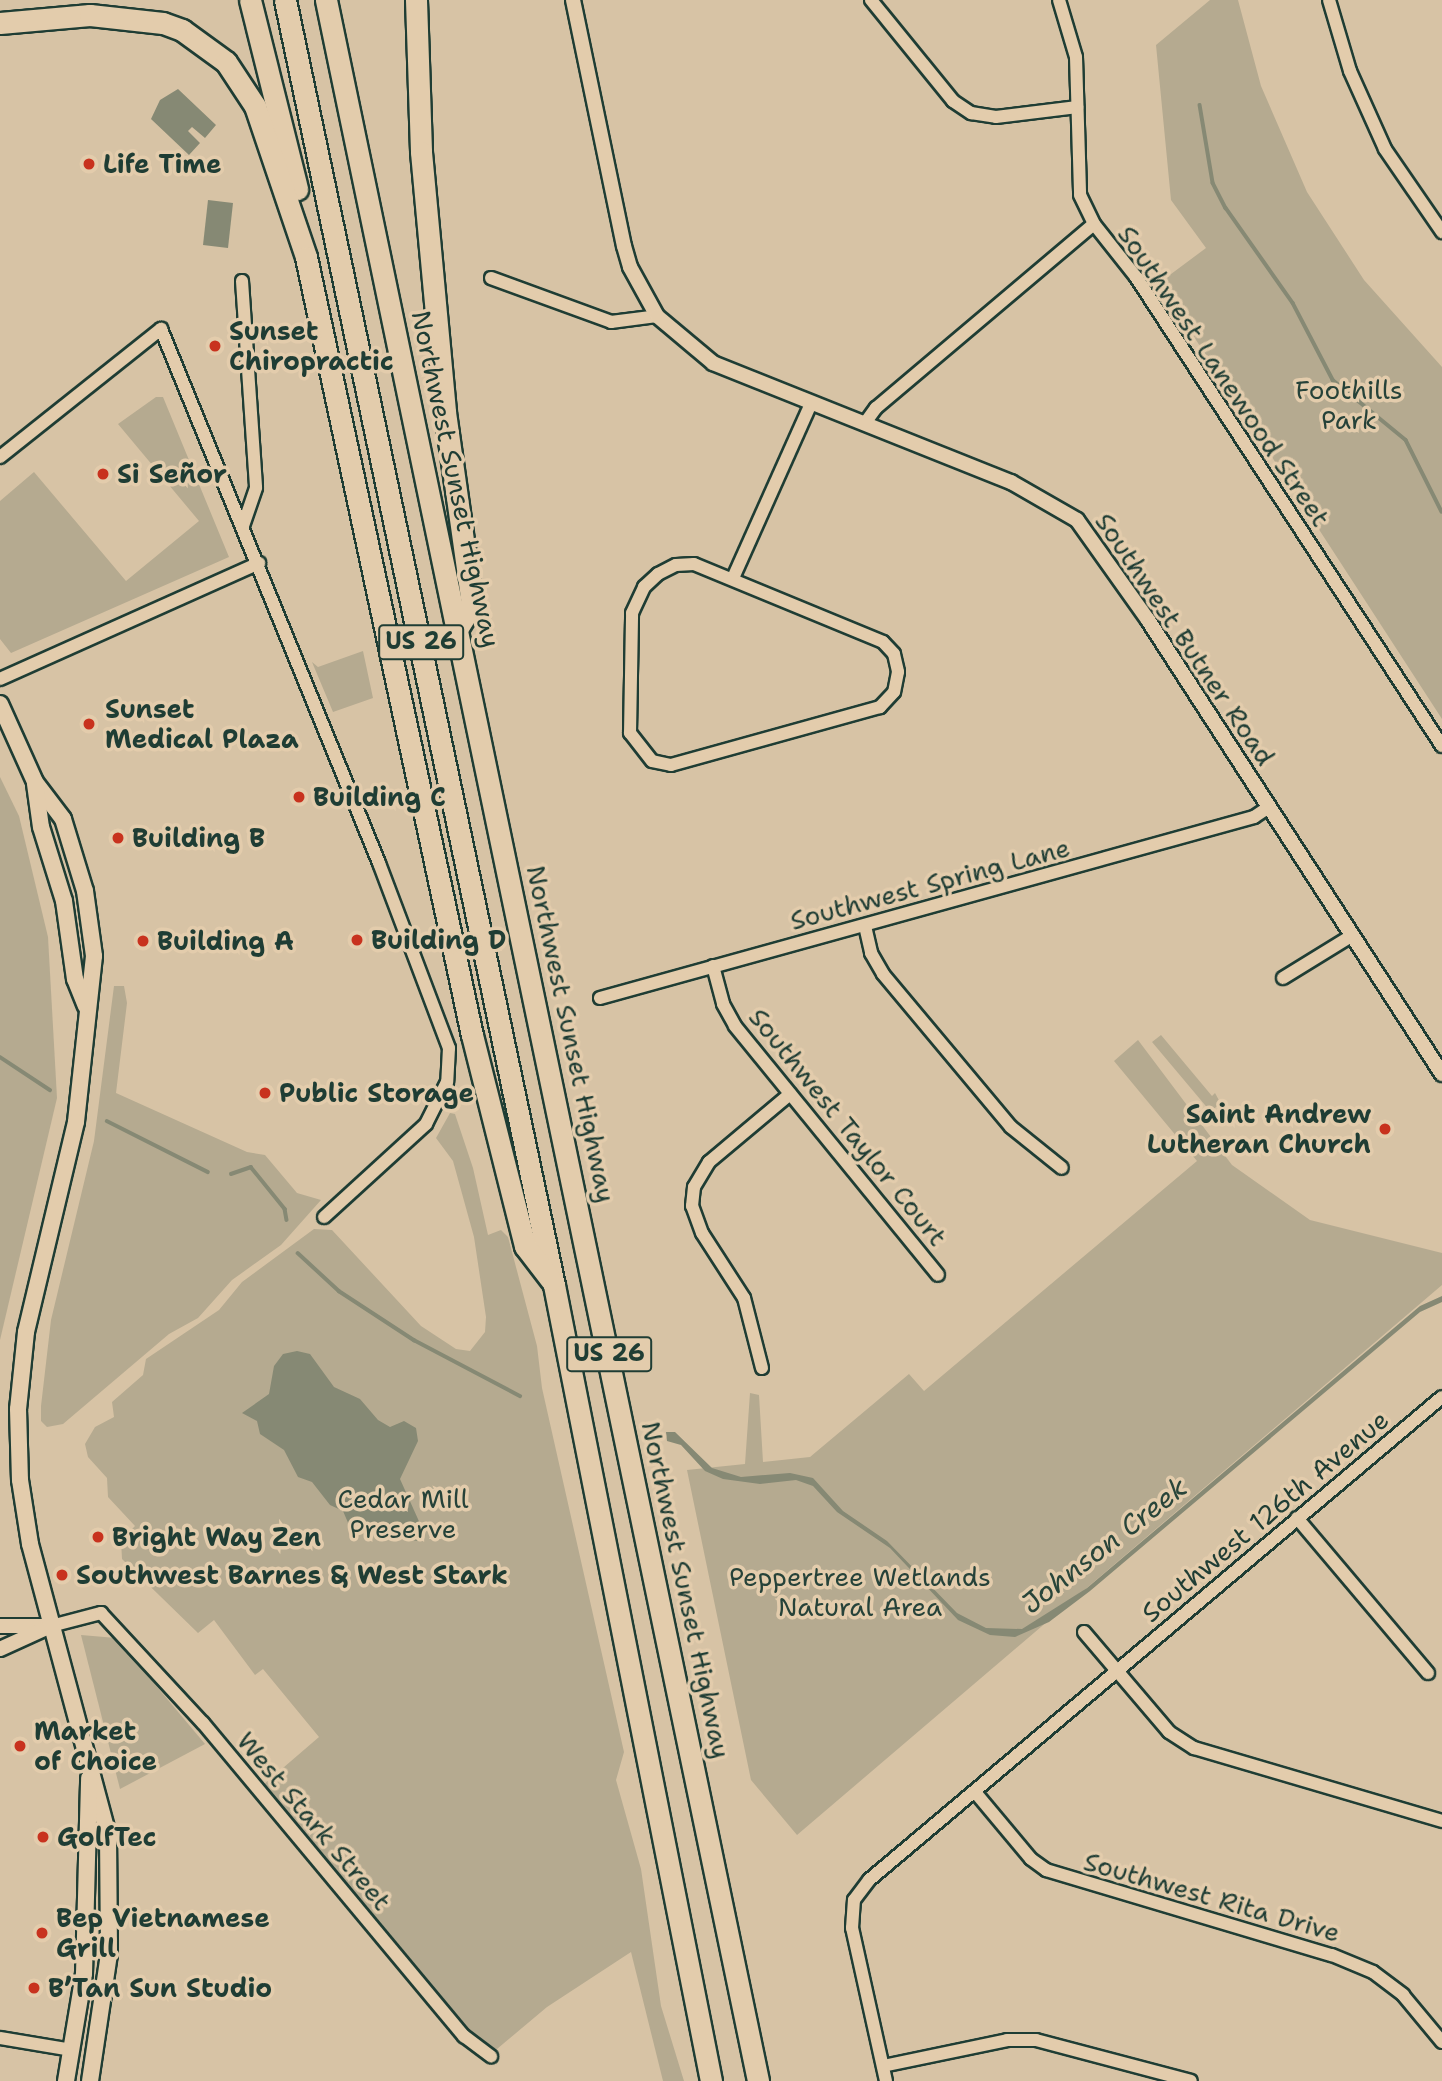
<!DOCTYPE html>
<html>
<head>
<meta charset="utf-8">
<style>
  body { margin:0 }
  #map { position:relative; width:1442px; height:2081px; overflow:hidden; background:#d7c3a5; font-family:"Shantell Sans",sans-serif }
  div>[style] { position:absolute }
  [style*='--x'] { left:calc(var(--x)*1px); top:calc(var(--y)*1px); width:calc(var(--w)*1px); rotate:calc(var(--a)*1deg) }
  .green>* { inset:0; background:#b5aa90 }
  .water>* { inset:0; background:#868974 }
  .stream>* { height:3.5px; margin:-1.75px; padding:0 1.75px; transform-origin:1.75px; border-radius:1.75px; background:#868974 }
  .roads { filter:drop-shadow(2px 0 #1f3d34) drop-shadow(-2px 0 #1f3d34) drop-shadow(0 2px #1f3d34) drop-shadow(0 -2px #1f3d34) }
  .minor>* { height:12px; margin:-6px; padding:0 6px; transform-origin:6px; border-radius:6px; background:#e3ccac }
  .tertiary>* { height:14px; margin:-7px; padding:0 7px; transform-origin:7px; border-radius:7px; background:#e3ccac }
  .secondary>* { height:16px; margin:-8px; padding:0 8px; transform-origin:8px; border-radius:8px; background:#e3ccac }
  .motorway>* { height:21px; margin:-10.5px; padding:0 10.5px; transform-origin:10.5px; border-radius:10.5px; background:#e3ccac }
  .dots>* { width:19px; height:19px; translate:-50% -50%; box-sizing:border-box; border:4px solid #e3ccac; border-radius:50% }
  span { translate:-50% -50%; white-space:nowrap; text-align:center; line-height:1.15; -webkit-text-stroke:7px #e3ccac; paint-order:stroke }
  .shield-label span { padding:2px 5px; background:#e3ccac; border:2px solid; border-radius:5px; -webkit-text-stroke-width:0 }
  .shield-label { font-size:24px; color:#1f3d34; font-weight:700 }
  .poi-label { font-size:26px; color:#1f3d34; font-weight:700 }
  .left { translate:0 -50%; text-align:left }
  .right { translate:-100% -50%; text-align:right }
  .street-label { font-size:26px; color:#1f3d34 }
  .park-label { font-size:26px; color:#264239 }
  .water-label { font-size:28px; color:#29453a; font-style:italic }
</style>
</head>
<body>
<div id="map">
  <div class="green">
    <div style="clip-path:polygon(1210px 0,1238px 0,1261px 86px,1307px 192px,1364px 280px,1442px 367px,1442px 719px,1159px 283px,1206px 248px,1171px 200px,1156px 45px)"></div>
    <div style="clip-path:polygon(156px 397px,163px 397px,229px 557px,11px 653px,0 639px,0 501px,34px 472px,126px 581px,199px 521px,118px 424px)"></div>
    <div style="clip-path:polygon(363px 651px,373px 698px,333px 712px,312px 662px,318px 667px)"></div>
    <div style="clip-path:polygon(0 777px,19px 816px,48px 937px,57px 1098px,0 1340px)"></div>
    <div style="clip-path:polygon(114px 986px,124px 986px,127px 1003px,116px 1093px,247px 1152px,265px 1155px,297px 1193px,321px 1200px,281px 1245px,232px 1280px,198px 1318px,169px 1334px,63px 1424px,47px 1427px,41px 1421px,41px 1406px,51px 1320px,94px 1141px)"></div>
    <div style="clip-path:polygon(1161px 1035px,1212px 1096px,1215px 1093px,1221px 1104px,1210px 1111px,1152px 1042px)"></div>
    <div style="clip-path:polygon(1138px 1040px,1232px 1165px,1310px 1220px,1442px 1253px,1442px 1285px,797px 1835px,751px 1780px,687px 1470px,745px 1464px,750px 1393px,759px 1395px,763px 1462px,810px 1457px,909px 1374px,924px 1391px,1197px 1161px,1114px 1061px)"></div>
    <div style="clip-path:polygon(450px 1113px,455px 1114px,473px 1168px,488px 1235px,501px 1230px,508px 1237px,537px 1346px,542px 1388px,624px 1752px,616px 1780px,641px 1869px,661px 2006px,684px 2081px,663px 2081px,631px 1952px,547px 2007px,497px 2049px,481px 2045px,262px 1786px,319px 1737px,263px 1669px,255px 1675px,214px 1620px,198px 1633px,122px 1559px,121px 1540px,135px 1526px,108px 1497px,107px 1478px,88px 1457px,85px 1444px,95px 1427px,114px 1417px,112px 1402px,143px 1375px,146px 1359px,219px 1310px,242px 1282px,314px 1229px,332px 1230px,421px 1326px,456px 1349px,470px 1351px,485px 1332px,486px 1317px,474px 1237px,453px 1161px,436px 1138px)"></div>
    <div style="clip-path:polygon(81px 1635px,116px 1638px,205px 1744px,120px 1789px)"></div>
  </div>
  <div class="water">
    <div style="clip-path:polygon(178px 89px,216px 125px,205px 138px,192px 127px,188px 131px,200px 143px,189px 155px,151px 119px,160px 100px)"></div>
    <div style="clip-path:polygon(208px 200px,233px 203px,228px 248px,203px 245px)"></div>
    <div style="clip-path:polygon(1442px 1296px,1442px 1302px,1420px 1312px,1090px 1591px,1049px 1622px,1015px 1637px,990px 1635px,958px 1620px,890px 1548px,837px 1512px,813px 1486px,796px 1480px,760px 1484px,723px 1479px,705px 1471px,681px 1445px,667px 1441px,666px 1432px,675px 1432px,712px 1468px,741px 1477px,790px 1473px,813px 1478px,843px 1511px,887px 1541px,957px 1613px,986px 1628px,1022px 1629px,1087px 1588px,1420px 1306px)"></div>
    <div style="clip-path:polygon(297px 1351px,310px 1354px,334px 1387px,360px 1399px,378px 1420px,390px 1427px,404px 1421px,416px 1428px,418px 1441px,400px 1479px,422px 1528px,418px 1541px,404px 1539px,378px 1525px,349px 1525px,343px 1511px,330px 1505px,312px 1482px,298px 1477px,284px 1450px,260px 1434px,257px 1421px,242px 1413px,269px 1394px,274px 1366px,283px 1354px)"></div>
  </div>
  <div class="stream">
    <div style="--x:1200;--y:105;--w:79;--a:80.5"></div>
    <div style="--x:1213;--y:183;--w:28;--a:63"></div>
    <div style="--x:1226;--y:208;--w:116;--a:54.8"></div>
    <div style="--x:1293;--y:303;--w:87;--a:62.5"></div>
    <div style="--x:1333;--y:380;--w:94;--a:39.4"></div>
    <div style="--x:1406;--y:440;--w:80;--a:63.4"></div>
    <div style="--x:0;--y:1057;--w:60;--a:33.4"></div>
    <div style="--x:107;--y:1121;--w:113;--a:26.8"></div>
    <div style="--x:231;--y:1174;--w:21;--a:-19"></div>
    <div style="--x:251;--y:1167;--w:54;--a:51"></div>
    <div style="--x:285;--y:1209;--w:11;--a:80"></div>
    <div style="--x:298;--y:1253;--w:56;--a:42.8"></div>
    <div style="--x:339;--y:1291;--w:90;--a:33.2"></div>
    <div style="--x:414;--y:1340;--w:120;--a:27.8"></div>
  </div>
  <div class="roads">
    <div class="minor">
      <div style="--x:871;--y:0;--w:130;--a:50.9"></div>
      <div style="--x:953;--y:101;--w:22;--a:34"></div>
      <div style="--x:971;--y:113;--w:25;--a:9"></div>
      <div style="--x:996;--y:117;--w:82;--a:-7"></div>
      <div style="--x:1059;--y:0;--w:59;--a:73.4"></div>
      <div style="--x:1076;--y:57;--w:138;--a:88.3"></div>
      <div style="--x:1080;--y:195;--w:32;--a:64"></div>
      <div style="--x:1094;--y:224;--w:68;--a:51.6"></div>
      <div style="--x:1136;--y:277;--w:560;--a:56.88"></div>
      <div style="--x:1329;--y:0;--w:74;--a:73.5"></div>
      <div style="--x:1350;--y:71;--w:85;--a:65.8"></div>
      <div style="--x:1385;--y:149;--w:101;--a:55.5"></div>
      <div style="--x:491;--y:278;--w:128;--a:20.1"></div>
      <div style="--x:611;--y:322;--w:46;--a:-7.4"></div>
      <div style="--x:242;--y:281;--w:207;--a:86.1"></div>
      <div style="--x:256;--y:488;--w:40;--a:108.9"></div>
      <div style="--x:865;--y:423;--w:19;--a:-54"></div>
      <div style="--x:876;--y:408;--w:285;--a:-40.2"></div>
      <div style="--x:0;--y:457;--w:206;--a:-38.5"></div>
      <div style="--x:161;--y:329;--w:577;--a:67.79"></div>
      <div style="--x:379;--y:863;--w:198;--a:69.3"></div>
      <div style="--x:449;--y:1048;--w:34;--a:93"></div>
      <div style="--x:447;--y:1082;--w:47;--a:116.6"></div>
      <div style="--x:426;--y:1124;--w:138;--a:137.6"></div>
      <div style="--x:694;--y:564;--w:204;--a:22.4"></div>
      <div style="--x:883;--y:642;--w:16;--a:47"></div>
      <div style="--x:894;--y:654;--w:18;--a:77"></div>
      <div style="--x:898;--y:672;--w:20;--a:101"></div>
      <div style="--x:894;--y:692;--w:21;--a:133"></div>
      <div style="--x:880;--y:707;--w:217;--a:164.5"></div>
      <div style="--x:671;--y:765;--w:19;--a:-168"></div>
      <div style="--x:652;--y:761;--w:36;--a:-128"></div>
      <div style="--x:630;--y:733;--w:120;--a:-89"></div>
      <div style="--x:632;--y:613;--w:29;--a:-65"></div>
      <div style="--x:644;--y:587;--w:19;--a:-43"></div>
      <div style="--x:658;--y:574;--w:20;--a:-27"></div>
      <div style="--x:676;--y:565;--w:18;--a:-3"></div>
      <div style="--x:733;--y:578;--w:191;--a:-65.9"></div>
      <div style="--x:0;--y:679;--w:284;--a:-24.1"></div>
      <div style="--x:865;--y:926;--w:28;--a:77"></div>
      <div style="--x:871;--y:953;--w:24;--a:60"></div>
      <div style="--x:883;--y:974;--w:199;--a:50.1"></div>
      <div style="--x:1011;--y:1127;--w:65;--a:38.8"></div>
      <div style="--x:713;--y:966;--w:39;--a:75"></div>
      <div style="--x:723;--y:1004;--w:25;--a:61"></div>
      <div style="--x:735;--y:1026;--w:321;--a:50.8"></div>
      <div style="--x:1283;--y:978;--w:82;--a:-31.6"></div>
      <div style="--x:600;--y:998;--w:679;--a:-15.47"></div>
      <div style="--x:1254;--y:817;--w:18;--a:-34"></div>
      <div style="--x:762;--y:1368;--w:72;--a:-104.4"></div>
      <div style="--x:744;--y:1298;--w:77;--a:-122.9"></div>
      <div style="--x:702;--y:1233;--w:29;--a:-110"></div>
      <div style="--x:692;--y:1206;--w:19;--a:-84"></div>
      <div style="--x:694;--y:1187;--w:29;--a:-59"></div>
      <div style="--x:709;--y:1162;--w:106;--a:-40"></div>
      <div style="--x:1297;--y:1518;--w:203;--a:49.8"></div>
      <div style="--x:51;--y:1626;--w:52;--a:-14.6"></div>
      <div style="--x:101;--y:1613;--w:150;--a:47.2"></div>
      <div style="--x:203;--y:1723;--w:408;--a:50.2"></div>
      <div style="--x:464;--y:2036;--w:34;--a:37"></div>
      <div style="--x:1084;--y:1632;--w:131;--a:49.6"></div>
      <div style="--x:1169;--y:1732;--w:30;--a:33"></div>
      <div style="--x:1194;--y:1748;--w:259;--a:16.4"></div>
      <div style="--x:975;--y:1792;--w:87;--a:50.1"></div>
      <div style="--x:1031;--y:1859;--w:19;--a:36"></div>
      <div style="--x:1046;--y:1870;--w:298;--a:16.6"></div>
      <div style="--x:1332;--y:1955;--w:44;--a:22.5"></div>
      <div style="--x:1373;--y:1972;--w:38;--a:37"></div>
      <div style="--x:1403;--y:1995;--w:61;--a:50.3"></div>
      <div style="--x:0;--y:2038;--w:73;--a:9.5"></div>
      <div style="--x:883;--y:2066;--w:127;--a:-11.8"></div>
      <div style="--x:1007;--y:2040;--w:29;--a:0"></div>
      <div style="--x:1036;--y:2040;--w:160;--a:14.8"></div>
      <div style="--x:886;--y:2081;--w:157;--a:-102.5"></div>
      <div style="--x:852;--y:1928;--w:28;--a:-86"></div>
      <div style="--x:854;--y:1900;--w:25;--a:-53"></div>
      <div style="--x:869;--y:1880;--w:749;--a:-40.13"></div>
    </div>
    <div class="tertiary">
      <div style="--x:573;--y:0;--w:251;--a:78.3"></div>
      <div style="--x:624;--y:246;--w:22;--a:74"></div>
      <div style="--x:630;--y:267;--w:56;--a:61.1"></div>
      <div style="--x:657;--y:316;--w:73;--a:40"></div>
      <div style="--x:713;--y:363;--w:321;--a:21.8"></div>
      <div style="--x:1011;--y:482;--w:76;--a:29.9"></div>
      <div style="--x:1077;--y:520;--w:123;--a:54.6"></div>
      <div style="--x:1148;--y:620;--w:541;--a:57.07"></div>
      <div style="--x:0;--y:1626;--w:49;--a:0"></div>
      <div style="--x:0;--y:1649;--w:56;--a:-24.3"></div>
    </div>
    <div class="secondary">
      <div style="--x:0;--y:704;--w:85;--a:65.8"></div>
      <div style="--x:35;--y:782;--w:46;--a:52.9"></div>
      <div style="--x:63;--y:819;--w:75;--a:73"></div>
      <div style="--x:85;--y:891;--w:66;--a:82.1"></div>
      <div style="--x:94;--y:956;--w:167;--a:96.2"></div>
      <div style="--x:76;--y:1122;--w:216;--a:103.4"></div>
      <div style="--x:26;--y:1332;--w:77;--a:95.9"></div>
      <div style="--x:18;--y:1409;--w:71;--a:88.4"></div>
      <div style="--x:20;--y:1480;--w:65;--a:81.1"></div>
      <div style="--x:30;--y:1544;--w:301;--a:75"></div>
      <div style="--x:108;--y:1835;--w:119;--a:89.5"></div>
      <div style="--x:109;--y:1954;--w:128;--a:98.5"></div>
      <div style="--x:35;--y:784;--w:43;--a:82.1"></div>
      <div style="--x:41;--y:827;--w:77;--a:72.7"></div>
      <div style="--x:64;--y:901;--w:79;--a:82"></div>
      <div style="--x:75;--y:979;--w:29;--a:68"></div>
      <div style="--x:66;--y:2081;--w:109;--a:-80.5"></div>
      <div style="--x:84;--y:1974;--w:196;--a:-88.5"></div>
    </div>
    <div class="motorway">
      <div style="--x:250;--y:0;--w:195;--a:76"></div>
      <div style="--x:285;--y:0;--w:1313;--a:78.18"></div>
      <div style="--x:554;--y:1285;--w:811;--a:78.84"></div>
      <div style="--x:326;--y:0;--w:2125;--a:78.27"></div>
      <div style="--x:416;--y:0;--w:152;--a:88.1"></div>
      <div style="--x:421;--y:152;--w:261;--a:84.7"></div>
      <div style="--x:445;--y:412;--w:195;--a:82"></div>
      <div style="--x:472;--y:605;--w:25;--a:122"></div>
      <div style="--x:0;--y:23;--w:90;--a:-5.1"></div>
      <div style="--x:90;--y:15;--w:73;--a:6.3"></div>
      <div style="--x:163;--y:23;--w:20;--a:20"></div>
      <div style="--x:182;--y:30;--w:54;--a:36"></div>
      <div style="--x:226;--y:62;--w:53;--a:56.6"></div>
      <div style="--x:255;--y:106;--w:159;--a:71.3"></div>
      <div style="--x:306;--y:257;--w:796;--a:77.96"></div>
      <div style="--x:472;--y:1035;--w:218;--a:75.9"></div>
      <div style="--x:525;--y:1246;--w:43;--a:52.6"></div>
    </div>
  </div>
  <div class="dots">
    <div style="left:89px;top:164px;background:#c8321e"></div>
    <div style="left:215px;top:346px;background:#c8321e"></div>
    <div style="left:103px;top:474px;background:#c8321e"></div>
    <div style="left:89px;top:724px;background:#c8321e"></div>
    <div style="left:299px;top:797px;background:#c8321e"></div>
    <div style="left:118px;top:838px;background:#c8321e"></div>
    <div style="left:357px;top:940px;background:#c8321e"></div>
    <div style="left:143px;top:941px;background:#c8321e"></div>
    <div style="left:265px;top:1093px;background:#c8321e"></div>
    <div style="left:1385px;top:1129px;background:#c8321e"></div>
    <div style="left:98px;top:1537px;background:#c8321e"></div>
    <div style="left:62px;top:1575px;background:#c8321e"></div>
    <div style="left:20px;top:1746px;background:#c8321e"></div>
    <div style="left:43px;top:1837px;background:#c8321e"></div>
    <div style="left:42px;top:1933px;background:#c8321e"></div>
    <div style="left:34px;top:1988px;background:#c8321e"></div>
  </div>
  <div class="shield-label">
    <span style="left:421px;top:642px">US 26</span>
    <span style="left:609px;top:1354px">US 26</span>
  </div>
  <div class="poi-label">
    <span class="left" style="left:103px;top:164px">Life Time</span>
    <span class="left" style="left:229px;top:346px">Sunset<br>Chiropractic</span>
    <span class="left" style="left:117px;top:474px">Si Señor</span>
    <span class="left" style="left:105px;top:724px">Sunset<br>Medical Plaza</span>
    <span class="left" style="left:313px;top:797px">Building C</span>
    <span class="left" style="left:132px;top:838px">Building B</span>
    <span class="left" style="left:371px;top:940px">Building D</span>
    <span class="left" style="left:157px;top:941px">Building A</span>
    <span class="left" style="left:279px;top:1093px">Public Storage</span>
    <span class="right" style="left:1371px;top:1129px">Saint Andrew<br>Lutheran Church</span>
    <span class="left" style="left:112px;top:1537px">Bright Way Zen</span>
    <span class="left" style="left:76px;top:1575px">Southwest Barnes &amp; West Stark</span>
    <span class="left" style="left:34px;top:1746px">Market<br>of Choice</span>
    <span class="left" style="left:57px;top:1837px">GolfTec</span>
    <span class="left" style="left:56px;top:1933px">Bep Vietnamese<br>Grill</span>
    <span class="left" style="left:48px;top:1988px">B’Tan Sun Studio</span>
  </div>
  <div class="street-label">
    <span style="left:1224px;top:376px;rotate:56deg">Southwest Lanewood Street</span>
    <span style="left:456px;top:479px;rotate:78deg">Northwest Sunset Highway</span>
    <span style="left:1185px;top:639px;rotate:56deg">Southwest Butner Road</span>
    <span style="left:930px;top:884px;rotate:-15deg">Southwest Spring Lane</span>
    <span style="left:571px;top:1034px;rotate:78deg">Northwest Sunset Highway</span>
    <span style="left:848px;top:1127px;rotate:51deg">Southwest Taylor Court</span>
    <span style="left:1265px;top:1516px;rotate:-40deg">Southwest 126th Avenue</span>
    <span style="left:686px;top:1590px;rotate:78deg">Northwest Sunset Highway</span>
    <span style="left:314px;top:1821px;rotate:50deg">West Stark Street</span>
    <span style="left:1212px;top:1897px;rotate:16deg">Southwest Rita Drive</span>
  </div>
  <div class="park-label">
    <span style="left:1349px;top:405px">Foothills<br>Park</span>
    <span style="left:403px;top:1514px">Cedar Mill<br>Preserve</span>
    <span style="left:860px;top:1592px">Peppertree Wetlands<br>Natural Area</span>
  </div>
  <div class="water-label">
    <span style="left:1104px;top:1545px;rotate:-38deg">Johnson Creek</span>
  </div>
</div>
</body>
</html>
